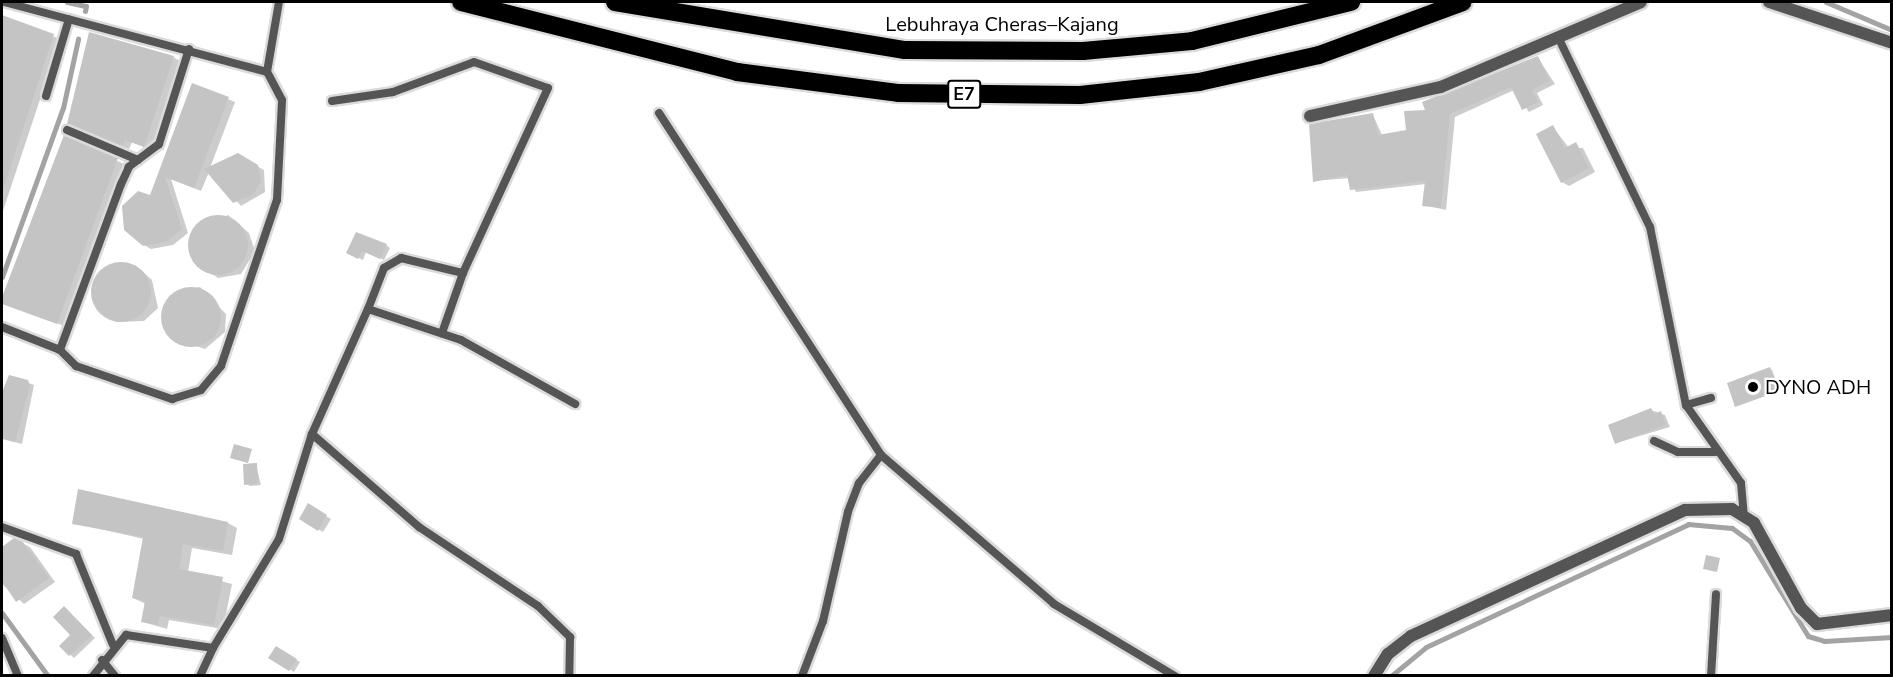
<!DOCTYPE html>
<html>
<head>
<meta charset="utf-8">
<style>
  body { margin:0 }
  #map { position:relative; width:1893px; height:677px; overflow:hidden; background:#fff; font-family:"Nunito Sans",sans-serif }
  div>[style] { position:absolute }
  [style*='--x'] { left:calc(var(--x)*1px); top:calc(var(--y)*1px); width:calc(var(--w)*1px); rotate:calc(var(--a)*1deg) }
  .shadow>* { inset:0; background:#0003 }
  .stream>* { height:5px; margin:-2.5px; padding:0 2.5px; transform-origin:2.5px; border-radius:2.5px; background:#a3a3a3 }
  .building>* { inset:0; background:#c4c4c4 }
  .round { border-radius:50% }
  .roads { filter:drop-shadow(2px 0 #dbdbdb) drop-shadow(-2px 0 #dbdbdb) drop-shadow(0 2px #dbdbdb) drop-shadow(0 -2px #dbdbdb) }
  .lane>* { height:8px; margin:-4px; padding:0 4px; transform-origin:4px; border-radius:4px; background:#555 }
  .street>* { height:12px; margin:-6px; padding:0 6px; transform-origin:6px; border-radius:6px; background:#555 }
  .highway>* { height:18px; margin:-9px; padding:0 9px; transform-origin:9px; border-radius:9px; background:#000 }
  .dots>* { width:16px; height:16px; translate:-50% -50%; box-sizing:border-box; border:3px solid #fff; border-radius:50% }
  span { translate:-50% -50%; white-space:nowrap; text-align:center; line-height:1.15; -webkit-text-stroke:4.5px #fff; paint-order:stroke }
  .shield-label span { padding:2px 4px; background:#fff; border:2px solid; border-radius:4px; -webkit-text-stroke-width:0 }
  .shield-label { font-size:18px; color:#000; font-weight:700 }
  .street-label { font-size:20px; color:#000 }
  .poi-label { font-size:20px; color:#000 }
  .left { translate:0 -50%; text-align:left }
  .frame { position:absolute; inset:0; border:3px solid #000; pointer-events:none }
</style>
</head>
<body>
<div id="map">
  <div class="shadow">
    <div style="clip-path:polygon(2px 16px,60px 39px,2px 214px)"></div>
    <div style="clip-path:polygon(173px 57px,180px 61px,151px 150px,132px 142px,129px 149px,75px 127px)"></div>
    <div style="clip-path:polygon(1538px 58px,1555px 84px,1537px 93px,1543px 105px,1529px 112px,1514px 90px,1455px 117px,1446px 210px,1424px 205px,1426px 184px,1356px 192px,1349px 178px,1314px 181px,1373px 115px,1382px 135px,1407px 131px,1427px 111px)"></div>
    <div style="clip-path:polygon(193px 85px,235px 102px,210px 168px,237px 155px,264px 170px,265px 192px,241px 206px,209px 172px,201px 191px,171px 179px,188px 233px,173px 245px,151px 249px,144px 245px,150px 197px)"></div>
    <div style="clip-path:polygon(1553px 127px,1569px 148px,1583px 148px,1595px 172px,1569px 186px,1562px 182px)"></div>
    <div style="clip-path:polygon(65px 137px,124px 164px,64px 326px,2px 301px)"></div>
    <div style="clip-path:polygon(228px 215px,249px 233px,255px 251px,241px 274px,218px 278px,199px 265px,191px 249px,192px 230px)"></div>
    <div style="clip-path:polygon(386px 245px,390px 248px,384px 260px,366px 252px,363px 260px,348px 253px)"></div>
    <div style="clip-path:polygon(135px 265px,152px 280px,158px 308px,144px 321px,116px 322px,96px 304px,91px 289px,103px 271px)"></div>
    <div style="clip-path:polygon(200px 287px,226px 314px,225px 332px,205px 349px,171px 338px,163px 321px,164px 307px,181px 291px)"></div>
    <div style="clip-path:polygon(1772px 370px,1780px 391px,1736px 406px,1770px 369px)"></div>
    <div style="clip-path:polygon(9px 376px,34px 385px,22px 444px,2px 439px,2px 398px)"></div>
    <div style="clip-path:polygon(1651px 410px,1665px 415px,1670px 427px,1616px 443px)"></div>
    <div style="clip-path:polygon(256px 465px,261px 485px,250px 486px,246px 484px)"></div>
    <div style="clip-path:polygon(308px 505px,331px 519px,323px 532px,301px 519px)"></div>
    <div style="clip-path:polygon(74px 523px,228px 523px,237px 528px,232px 555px,192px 548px,188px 572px,232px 584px,223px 629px,169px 620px,167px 629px,143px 622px,146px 604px,133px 598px,144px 539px)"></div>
    <div style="clip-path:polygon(14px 540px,30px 547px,55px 582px,24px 604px,2px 584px,2px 549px)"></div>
    <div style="clip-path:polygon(64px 608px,95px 638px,74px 658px,61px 646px,73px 635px)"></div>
    <div style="clip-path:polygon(277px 648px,300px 662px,294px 672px,270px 658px)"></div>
  </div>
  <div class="stream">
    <div style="--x:67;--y:2;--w:19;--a:12"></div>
    <div style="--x:86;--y:6;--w:5;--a:101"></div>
    <div style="--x:1826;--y:2;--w:72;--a:23"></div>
    <div style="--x:2;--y:277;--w:180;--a:-70.2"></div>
    <div style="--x:63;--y:108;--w:71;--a:-77.7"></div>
    <div style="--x:2;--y:613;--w:78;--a:53.9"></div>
    <div style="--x:1391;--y:676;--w:45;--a:-39.6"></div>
    <div style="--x:1426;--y:647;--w:289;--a:-25.1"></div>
    <div style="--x:1688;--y:524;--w:44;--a:5.2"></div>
    <div style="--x:1732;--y:528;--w:22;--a:36"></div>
    <div style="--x:1750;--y:541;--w:111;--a:58.6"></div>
    <div style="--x:1808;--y:636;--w:17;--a:17"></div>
    <div style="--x:1824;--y:641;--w:68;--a:-3.4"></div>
  </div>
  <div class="building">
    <div style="clip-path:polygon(2px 15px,54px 34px,3px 190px,2px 190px)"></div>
    <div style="clip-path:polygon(89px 32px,174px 56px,144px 147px,125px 140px,122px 146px,67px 124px)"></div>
    <div style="clip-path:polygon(1538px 56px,1550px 81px,1532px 90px,1538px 102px,1522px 110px,1511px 87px,1450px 114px,1441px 208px,1422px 206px,1425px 181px,1350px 190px,1347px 175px,1313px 182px,1309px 124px,1373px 113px,1378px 135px,1406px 130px,1404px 111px,1425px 110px,1422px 102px)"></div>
    <div style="clip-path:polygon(192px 83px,229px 97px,194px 188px,165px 177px,182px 229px,166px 242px,143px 246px,124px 230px,122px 206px,138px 191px,150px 195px)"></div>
    <div style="clip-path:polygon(1553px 125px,1565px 148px,1576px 142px,1589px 168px,1561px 183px,1536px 134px)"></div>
    <div style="clip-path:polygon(64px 135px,118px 158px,57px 324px,2px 304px,2px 297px)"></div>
    <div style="clip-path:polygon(238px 153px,258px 165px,261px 181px,254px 194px,233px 203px,204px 169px)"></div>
    <div class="round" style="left:188px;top:215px;width:60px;height:60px"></div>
    <div style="clip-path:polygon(356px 232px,387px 244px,380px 259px,362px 251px,358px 259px,346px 253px)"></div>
    <div class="round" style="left:91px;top:262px;width:60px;height:60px"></div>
    <div class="round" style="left:161px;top:287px;width:60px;height:60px"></div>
    <div style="clip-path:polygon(1770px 367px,1779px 391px,1735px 407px,1727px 383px)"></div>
    <div style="clip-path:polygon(9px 375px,28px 380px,30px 386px,15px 442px,2px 438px,2px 392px)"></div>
    <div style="clip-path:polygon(1651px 408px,1654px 414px,1661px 411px,1666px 425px,1615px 444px,1608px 425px)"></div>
    <div style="clip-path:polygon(234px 444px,252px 449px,248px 463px,230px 458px)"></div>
    <div style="clip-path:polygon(257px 463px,258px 483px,244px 485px,243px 464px)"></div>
    <div style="clip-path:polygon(78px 489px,228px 522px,223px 551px,183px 544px,179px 569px,223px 577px,214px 625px,160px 616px,158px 625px,141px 622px,145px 601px,132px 598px,143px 537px,72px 524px)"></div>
    <div style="clip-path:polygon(308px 503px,327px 515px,318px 531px,299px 519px)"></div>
    <div style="clip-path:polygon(14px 538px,23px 542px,49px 578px,16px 602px,2px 581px,2px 547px)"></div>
    <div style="clip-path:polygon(1706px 555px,1720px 558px,1717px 572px,1703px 569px)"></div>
    <div style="clip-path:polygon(64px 606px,92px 635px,69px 656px,59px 646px,70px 635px,53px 617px)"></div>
    <div style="clip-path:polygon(276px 646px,297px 659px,289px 671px,268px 658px)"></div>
  </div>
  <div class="roads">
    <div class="lane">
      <div style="--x:4;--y:2;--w:272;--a:14.9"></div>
      <div style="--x:1560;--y:41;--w:207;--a:64.2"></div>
      <div style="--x:1650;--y:227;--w:182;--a:78.6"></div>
      <div style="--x:1686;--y:405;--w:95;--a:54.8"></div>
      <div style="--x:1741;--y:483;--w:32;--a:85"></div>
      <div style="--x:189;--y:49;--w:100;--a:107.5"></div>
      <div style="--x:159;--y:144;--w:38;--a:143"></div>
      <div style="--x:129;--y:167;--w:19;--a:115"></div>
      <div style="--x:121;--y:184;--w:177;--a:110.2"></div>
      <div style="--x:60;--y:350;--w:23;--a:45"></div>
      <div style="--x:76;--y:366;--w:102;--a:19"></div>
      <div style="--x:172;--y:399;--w:30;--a:-17"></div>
      <div style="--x:201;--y:390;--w:31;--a:-50"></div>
      <div style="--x:221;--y:366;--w:175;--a:-71.4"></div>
      <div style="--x:277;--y:200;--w:100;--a:-87.1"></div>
      <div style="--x:282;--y:100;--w:32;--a:-118"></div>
      <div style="--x:267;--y:72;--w:71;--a:-80.3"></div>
      <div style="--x:46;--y:96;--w:80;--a:-73.4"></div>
      <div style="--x:332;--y:101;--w:62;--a:-8.4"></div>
      <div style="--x:393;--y:92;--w:86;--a:-20.3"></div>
      <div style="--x:474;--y:62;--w:78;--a:19.4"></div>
      <div style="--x:548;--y:88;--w:204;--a:114.7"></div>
      <div style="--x:463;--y:273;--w:64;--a:109.3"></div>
      <div style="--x:659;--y:113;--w:408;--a:57"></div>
      <div style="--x:881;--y:455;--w:36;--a:128"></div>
      <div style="--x:859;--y:483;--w:31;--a:111"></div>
      <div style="--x:848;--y:512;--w:112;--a:102.9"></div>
      <div style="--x:823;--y:621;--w:59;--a:110.9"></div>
      <div style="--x:67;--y:130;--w:77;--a:22.9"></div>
      <div style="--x:368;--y:309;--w:44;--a:-68.7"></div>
      <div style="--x:384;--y:268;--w:20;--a:-30"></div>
      <div style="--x:401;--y:258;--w:64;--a:13.6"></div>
      <div style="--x:2;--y:327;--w:62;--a:21.6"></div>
      <div style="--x:1686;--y:405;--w:26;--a:-16"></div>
      <div style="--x:312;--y:434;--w:142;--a:41"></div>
      <div style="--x:419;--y:527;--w:143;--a:33.6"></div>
      <div style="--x:538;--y:606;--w:45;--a:44.1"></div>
      <div style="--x:570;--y:637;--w:39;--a:91"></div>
      <div style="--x:1654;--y:441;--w:26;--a:25"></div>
      <div style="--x:1678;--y:452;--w:37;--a:0"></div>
      <div style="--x:881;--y:455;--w:228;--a:40.7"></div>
      <div style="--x:1054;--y:604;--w:141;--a:30.8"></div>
      <div style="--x:2;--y:527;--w:79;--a:20"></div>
      <div style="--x:76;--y:554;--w:98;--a:67.9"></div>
      <div style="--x:2;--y:638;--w:41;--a:67.2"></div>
      <div style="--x:102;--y:660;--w:21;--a:51"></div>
      <div style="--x:93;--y:676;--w:53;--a:-51.2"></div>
      <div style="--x:126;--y:635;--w:88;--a:8.5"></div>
      <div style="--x:213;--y:648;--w:127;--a:-58.8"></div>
      <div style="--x:279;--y:539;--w:110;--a:-72.6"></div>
      <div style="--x:312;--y:434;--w:137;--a:-65.9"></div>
      <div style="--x:368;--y:309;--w:98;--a:18.4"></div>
      <div style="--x:461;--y:340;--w:131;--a:29.3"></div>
      <div style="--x:200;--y:676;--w:31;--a:-65"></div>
      <div style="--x:1711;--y:676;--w:82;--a:-86.5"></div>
    </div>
    <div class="street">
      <div style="--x:1769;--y:2;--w:130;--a:18.4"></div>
      <div style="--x:1310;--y:116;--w:134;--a:-12.5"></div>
      <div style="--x:1441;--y:87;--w:217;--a:-23"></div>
      <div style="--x:1374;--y:676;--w:26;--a:-58"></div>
      <div style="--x:1388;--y:654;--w:29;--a:-38"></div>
      <div style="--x:1411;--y:636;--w:302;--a:-24.7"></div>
      <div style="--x:1685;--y:510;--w:47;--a:-1.2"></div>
      <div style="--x:1732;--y:509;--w:26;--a:32"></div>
      <div style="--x:1754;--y:523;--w:97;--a:61.1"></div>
      <div style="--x:1801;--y:608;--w:23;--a:45"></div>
      <div style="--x:1817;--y:624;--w:76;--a:-6.8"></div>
    </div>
    <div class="highway">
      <div style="--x:461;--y:2;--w:285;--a:14.2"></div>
      <div style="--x:737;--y:72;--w:162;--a:7.4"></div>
      <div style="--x:898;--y:93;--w:182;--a:0.6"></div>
      <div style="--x:1080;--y:95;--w:120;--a:-6.2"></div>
      <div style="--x:1199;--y:82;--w:123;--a:-12.7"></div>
      <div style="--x:1319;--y:55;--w:153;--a:-20.2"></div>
      <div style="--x:615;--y:2;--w:294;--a:9.4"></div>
      <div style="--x:905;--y:50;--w:178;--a:0.3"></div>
      <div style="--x:1083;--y:51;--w:109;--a:-5.2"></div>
      <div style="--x:1192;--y:41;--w:164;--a:-13.8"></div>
    </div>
  </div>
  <div class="dots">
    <div style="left:1753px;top:387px;background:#000"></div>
  </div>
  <div class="shield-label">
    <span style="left:964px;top:94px">E7</span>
  </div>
  <div class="street-label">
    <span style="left:1002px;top:24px">Lebuhraya Cheras–Kajang</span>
  </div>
  <div class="poi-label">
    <span class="left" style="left:1765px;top:387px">DYNO ADH</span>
  </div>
  <div class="frame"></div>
</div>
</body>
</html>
